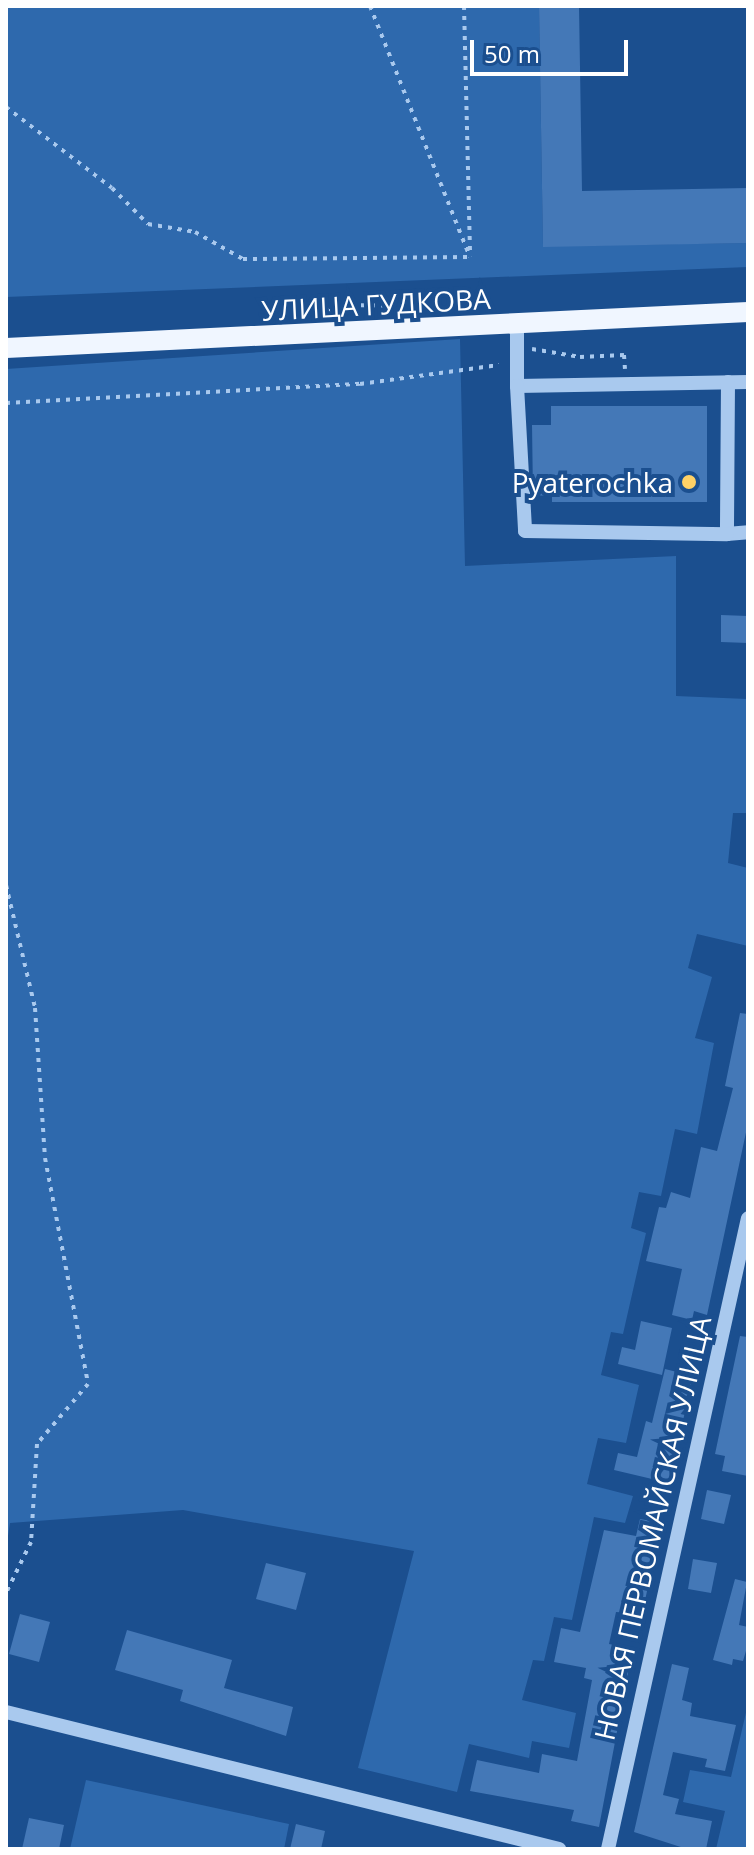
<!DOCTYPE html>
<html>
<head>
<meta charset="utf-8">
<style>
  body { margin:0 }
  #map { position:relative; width:754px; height:1855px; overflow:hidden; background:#1b4f8f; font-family:"Open Sans",sans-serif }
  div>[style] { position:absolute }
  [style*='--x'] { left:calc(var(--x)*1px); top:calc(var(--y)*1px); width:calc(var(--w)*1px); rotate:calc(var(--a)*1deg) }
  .green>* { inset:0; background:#2e69ad }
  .building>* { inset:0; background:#4478b7 }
  .path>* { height:4px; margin-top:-2px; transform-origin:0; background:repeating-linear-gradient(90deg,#a9c9ee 0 4px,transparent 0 10px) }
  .minor>* { height:14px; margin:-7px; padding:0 7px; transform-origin:7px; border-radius:7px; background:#a9c9ee }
  .major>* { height:20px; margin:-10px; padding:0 10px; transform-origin:10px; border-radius:10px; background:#f0f6ff }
  .dots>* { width:22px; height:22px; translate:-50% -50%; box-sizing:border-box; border:4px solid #1b4f8f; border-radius:50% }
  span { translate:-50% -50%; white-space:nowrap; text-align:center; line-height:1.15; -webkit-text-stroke:8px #1b4f8f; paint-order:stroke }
  .street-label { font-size:28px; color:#fff }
  .poi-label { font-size:28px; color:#fff }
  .right { translate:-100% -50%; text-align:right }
  .frame { position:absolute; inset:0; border:8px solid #fff; pointer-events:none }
  .scale { position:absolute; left:470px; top:40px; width:158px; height:36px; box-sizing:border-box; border:4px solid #fff; border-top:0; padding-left:10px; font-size:24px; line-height:28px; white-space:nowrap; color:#fff; -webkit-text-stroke:6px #1b4f8f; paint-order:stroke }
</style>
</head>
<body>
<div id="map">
  <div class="green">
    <div style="clip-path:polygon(6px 6px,539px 6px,543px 246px,748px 243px,748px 267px,6px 297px)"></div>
    <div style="clip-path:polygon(460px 339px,465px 566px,676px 556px,676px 696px,747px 699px,748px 813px,733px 813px,728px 863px,748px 868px,748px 946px,697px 934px,688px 968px,712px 977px,695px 1038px,714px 1043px,697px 1134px,675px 1129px,661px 1196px,639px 1192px,631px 1228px,646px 1233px,623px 1334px,611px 1332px,601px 1375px,639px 1385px,626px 1443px,598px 1438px,587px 1484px,633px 1496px,625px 1523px,594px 1517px,572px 1620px,554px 1617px,544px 1661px,533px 1660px,522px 1700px,576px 1713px,569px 1748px,532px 1741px,529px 1758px,469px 1744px,457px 1792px,358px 1768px,414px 1551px,183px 1510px,10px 1523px,6px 1549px,6px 369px)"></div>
    <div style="clip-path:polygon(748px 1704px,748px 1849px,716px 1849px,725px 1811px,683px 1802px,690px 1770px,731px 1777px)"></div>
    <div style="clip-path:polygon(86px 1780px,289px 1824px,284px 1849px,70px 1849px)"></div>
  </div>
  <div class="building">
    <div style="clip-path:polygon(539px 6px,579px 6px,582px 191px,748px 188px,748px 243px,543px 247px)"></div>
    <div style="clip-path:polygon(551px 406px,707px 406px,707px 502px,552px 502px,552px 495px,533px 496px,532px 425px,551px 425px)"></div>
    <div style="clip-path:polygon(721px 615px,748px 616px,748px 643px,721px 642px)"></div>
    <div style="clip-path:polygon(740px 1013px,748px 1014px,748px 1123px,707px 1315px,694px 1311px,692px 1320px,672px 1315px,682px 1269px,646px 1261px,659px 1207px,666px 1208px,671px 1192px,690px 1198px,701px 1147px,717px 1151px,733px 1088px,725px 1086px)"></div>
    <div style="clip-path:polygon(641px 1321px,672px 1328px,662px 1375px,618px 1364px,622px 1347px,635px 1350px)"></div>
    <div style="clip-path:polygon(740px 1336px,748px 1337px,748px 1476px,722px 1471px,725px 1456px,715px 1454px)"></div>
    <div style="clip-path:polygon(665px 1369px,693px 1376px,669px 1483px,614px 1470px,618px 1453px,637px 1457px,646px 1421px,652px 1423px)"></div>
    <div style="clip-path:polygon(707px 1490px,731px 1495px,724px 1524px,701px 1519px)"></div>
    <div style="clip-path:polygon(640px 1519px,662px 1523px,642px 1614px,616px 1612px,609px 1644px,630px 1648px,631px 1657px,599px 1827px,571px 1821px,574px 1810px,470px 1791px,477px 1760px,539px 1773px,542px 1754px,577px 1761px,592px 1680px,584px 1678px,586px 1668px,554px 1662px,561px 1628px,580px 1632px,604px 1530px,636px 1536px)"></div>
    <div style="clip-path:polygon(693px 1559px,717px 1563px,711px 1593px,688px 1589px)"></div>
    <div style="clip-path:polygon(266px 1563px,306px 1573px,296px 1610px,256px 1599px)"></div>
    <div style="clip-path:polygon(735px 1579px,747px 1582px,739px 1625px,748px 1627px,748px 1644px,743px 1661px,733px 1659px,732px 1665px,713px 1660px)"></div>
    <div style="clip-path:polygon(20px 1614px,50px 1622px,39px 1662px,9px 1654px)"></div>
    <div style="clip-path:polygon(127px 1630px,232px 1660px,224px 1688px,293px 1707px,286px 1736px,180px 1701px,183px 1690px,115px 1670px)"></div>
    <div style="clip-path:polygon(672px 1664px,689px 1668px,682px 1700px,692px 1703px,690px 1716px,736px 1725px,725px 1771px,705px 1767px,707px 1759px,673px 1752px,663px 1795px,679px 1799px,675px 1814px,712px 1821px,706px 1849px,687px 1849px,634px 1832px)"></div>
    <div style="clip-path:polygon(29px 1818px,64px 1825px,59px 1849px,22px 1849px)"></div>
    <div style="clip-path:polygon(296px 1824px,325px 1831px,321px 1849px,290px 1849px)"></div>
  </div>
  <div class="path">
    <div style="--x:370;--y:6;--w:270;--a:68.3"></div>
    <div style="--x:464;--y:6;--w:249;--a:88.6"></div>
    <div style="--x:6;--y:107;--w:133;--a:37.4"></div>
    <div style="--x:112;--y:188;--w:51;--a:45"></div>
    <div style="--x:148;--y:224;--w:48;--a:9.7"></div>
    <div style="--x:195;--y:232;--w:55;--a:29.4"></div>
    <div style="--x:243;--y:259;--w:227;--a:-0.5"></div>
    <div style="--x:326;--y:311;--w:16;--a:-22"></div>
    <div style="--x:341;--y:305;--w:79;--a:0.7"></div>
    <div style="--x:532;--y:349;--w:49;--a:9.5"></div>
    <div style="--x:580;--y:357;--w:44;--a:-2.6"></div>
    <div style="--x:624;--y:355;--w:14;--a:86"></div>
    <div style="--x:6;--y:403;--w:355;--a:-3.1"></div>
    <div style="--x:360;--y:384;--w:140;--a:-7.8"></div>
    <div style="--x:6;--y:885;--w:126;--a:76.7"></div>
    <div style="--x:35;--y:1008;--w:150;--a:86.2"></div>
    <div style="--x:45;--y:1158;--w:230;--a:79.2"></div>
    <div style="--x:88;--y:1384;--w:79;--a:130.4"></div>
    <div style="--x:37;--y:1444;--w:98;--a:93.5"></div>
    <div style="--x:31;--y:1542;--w:57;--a:116.1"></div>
  </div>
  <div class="minor">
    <div style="--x:517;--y:326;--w:60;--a:90"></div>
    <div style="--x:517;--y:386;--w:231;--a:-1"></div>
    <div style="--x:728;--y:382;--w:152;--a:90.4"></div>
    <div style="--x:727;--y:534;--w:21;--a:-5"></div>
    <div style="--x:517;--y:386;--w:145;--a:86.8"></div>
    <div style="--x:525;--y:531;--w:202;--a:0.9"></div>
    <div style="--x:6;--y:1712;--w:570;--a:13.91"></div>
    <div style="--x:608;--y:1849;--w:646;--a:-77.49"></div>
  </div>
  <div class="major">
    <div style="--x:6;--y:348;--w:743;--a:-2.78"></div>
  </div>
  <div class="dots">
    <div style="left:689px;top:482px;background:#ffd166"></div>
  </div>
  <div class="street-label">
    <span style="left:376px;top:304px;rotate:-3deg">УЛИЦА ГУДКОВА</span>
    <span style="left:652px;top:1528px;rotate:-77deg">НОВАЯ ПЕРВОМАЙСКАЯ УЛИЦА</span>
  </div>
  <div class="poi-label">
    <span class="right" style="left:673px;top:482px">Pyaterochka</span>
  </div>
  <div class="frame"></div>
  <div class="scale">50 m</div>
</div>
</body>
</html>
